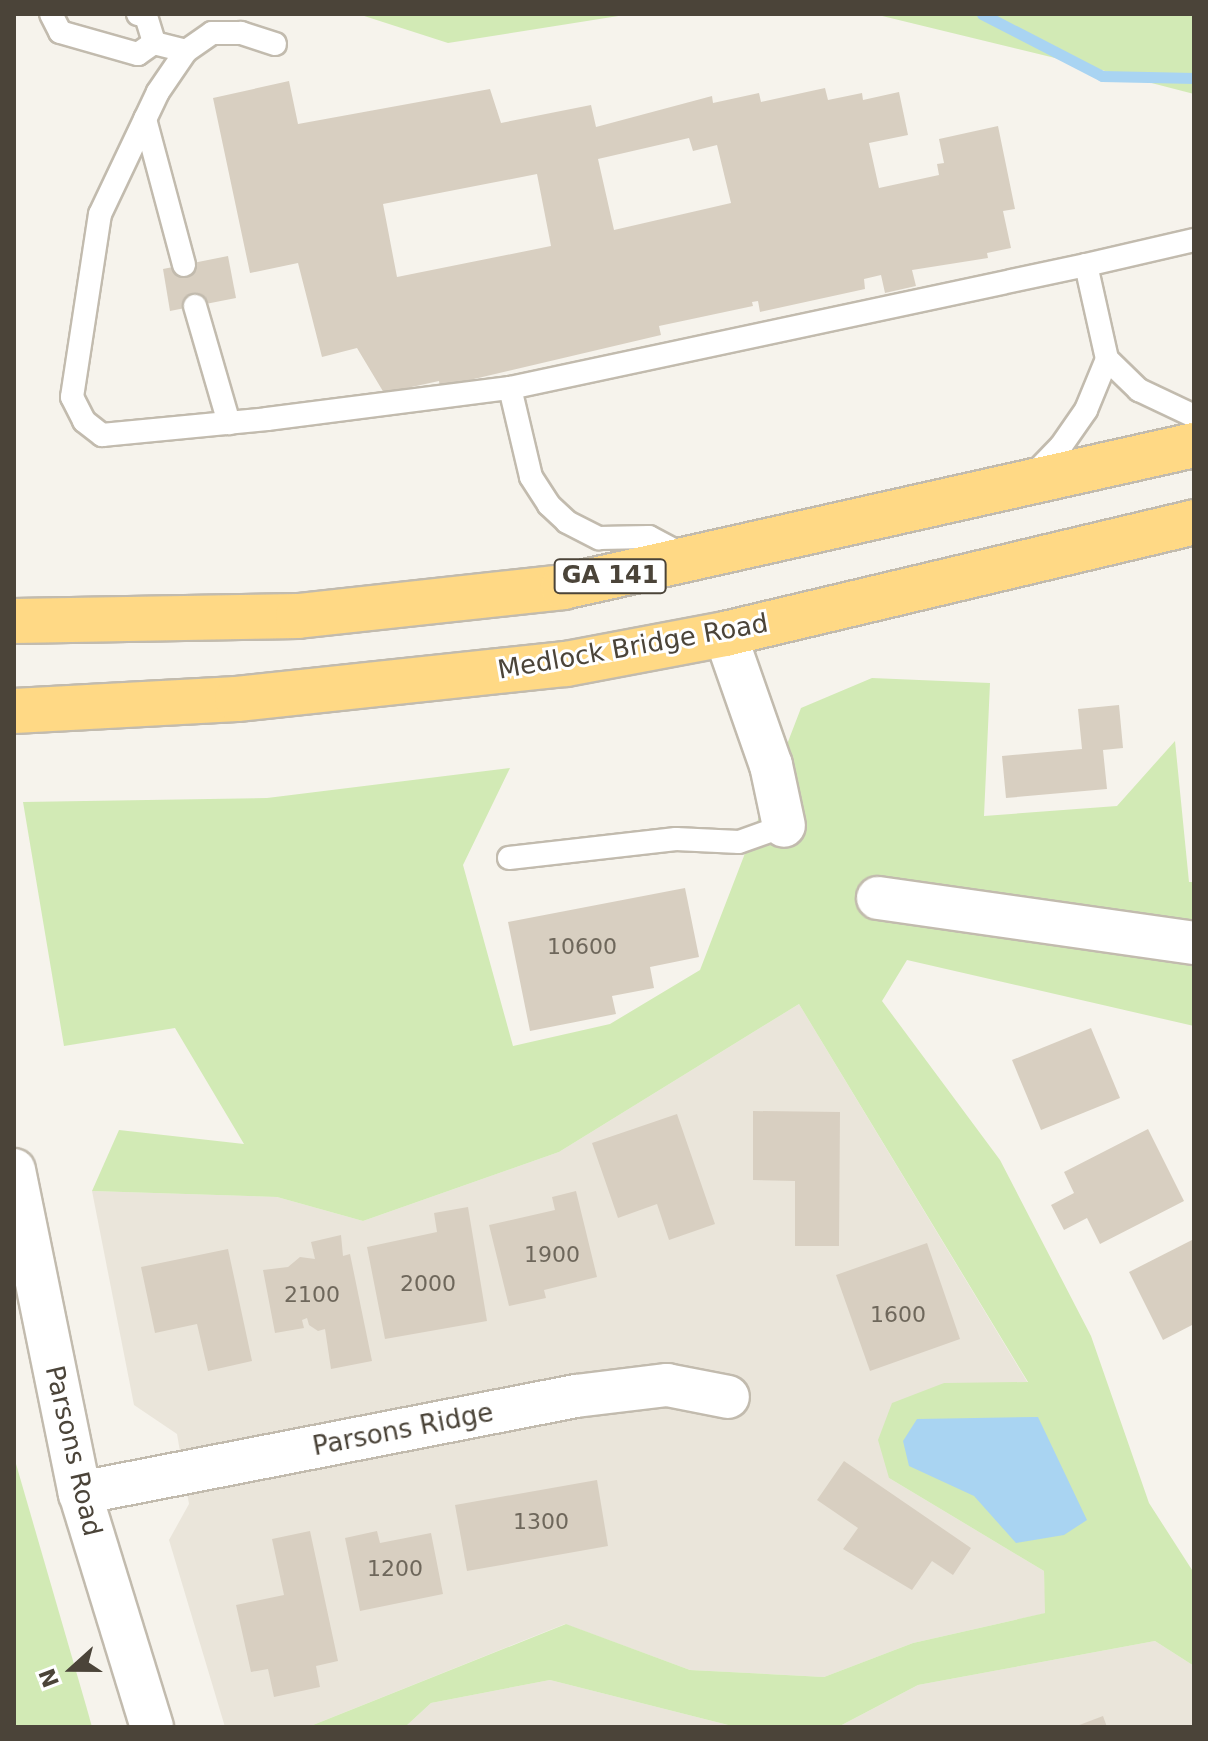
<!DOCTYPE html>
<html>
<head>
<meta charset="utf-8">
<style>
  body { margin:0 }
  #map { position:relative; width:1208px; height:1741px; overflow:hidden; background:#f6f3ec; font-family:"DejaVu Sans",sans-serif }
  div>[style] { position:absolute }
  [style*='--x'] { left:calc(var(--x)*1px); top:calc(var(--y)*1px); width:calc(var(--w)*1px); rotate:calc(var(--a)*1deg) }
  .residential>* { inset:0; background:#eae5da }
  .green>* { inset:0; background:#d2eab5 }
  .water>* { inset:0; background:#a9d4f2 }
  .stream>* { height:11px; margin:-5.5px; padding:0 5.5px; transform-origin:5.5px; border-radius:5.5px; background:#a9d4f2 }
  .building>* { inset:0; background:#d8cfc1 }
  .roads { filter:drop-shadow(2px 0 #c2bbae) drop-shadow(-2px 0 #c2bbae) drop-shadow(0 2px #c2bbae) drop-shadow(0 -2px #c2bbae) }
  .service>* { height:22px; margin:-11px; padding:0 11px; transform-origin:11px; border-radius:11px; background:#fff }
  .minor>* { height:42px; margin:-21px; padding:0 21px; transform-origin:21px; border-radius:21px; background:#fff }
  .trunk>* { height:44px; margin:-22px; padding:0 22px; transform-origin:22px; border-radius:22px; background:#ffd985 }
  span { translate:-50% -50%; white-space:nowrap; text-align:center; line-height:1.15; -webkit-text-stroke:6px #fff; paint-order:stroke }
  .number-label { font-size:22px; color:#6e675b }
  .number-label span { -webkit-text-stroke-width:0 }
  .shield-label span { padding:2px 6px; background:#fff; border:2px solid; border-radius:6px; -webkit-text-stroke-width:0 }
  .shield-label { font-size:24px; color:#4b4439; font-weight:700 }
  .street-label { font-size:26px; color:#4b4439 }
  .frame { position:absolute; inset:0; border:16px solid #4b4439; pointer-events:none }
  .north { position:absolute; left:32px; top:1629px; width:80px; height:80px; -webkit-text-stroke:6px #fff; paint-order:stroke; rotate:249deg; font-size:22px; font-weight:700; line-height:32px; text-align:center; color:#4b4439 }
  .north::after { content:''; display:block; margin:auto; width:28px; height:36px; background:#4b4439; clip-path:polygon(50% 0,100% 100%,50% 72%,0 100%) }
</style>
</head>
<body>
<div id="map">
  <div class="residential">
    <div style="clip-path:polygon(799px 1004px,1028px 1383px,944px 1383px,889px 1478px,1044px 1571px,1046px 1613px,913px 1643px,824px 1677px,690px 1670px,565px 1624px,308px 1727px,225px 1727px,169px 1540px,189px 1504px,177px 1434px,134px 1405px,92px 1191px,277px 1197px,363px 1221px,559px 1152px)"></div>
    <div style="clip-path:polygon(1155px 1641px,1194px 1666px,1194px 1727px,838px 1727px,918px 1685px)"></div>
    <div style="clip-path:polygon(550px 1680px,736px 1727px,405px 1727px,431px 1703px)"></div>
  </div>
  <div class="green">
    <div style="clip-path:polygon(358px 14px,631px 14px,448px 43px)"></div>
    <div style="clip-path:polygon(874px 14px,1194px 14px,1194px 94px,1051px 57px)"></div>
    <div style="clip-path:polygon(872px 678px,990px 683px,984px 816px,1117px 806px,1175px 741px,1189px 882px,1194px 882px,1194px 1026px,907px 960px,882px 1001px,1000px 1160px,1091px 1336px,1149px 1503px,1194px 1573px,1194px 1666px,1155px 1641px,918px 1685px,838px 1727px,736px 1727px,550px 1680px,431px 1703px,405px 1727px,308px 1727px,566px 1624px,690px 1670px,824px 1677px,913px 1643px,1045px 1613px,1044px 1571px,889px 1478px,878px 1440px,892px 1403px,944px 1383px,1028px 1382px,799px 1004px,559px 1152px,363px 1221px,277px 1197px,92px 1191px,119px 1130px,244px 1144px,175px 1028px,64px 1046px,23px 802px,267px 798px,510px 768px,463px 865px,513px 1046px,610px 1024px,700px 970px,801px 708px)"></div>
    <div style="clip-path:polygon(14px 1457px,87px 1709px,92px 1727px,14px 1727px)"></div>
  </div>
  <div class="water">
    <div style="clip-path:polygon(1038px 1417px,1087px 1520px,1064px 1535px,1016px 1543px,974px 1496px,909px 1466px,903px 1441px,917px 1419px)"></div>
  </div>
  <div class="stream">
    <div style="--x:982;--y:14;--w:135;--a:27.3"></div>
    <div style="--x:1102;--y:76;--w:92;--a:1.2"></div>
  </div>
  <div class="building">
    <div style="clip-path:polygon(evenodd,289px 81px,298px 124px,490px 89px,501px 123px,591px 105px,596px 127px,712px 96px,713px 103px,759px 93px,761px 102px,825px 88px,828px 100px,862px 93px,863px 100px,899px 92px,908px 135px,869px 143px,879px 188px,939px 175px,937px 164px,944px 163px,939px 139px,998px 126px,1015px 209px,1003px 211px,1011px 248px,987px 253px,988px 258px,912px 270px,916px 286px,885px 293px,881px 275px,864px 279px,865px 289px,760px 312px,758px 301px,752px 302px,753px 306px,659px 326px,661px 335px,440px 387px,439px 381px,384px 393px,357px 348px,322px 357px,298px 263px,250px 273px,213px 98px,289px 81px,689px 138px,693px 151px,717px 145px,731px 203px,614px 230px,598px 159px,689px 138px,289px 81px,537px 174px,551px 246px,397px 277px,383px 204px,537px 174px)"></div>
    <div style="clip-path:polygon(228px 256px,236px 298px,170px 311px,163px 269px)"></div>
    <div style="clip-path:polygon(1119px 705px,1123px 748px,1103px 750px,1107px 789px,1006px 798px,1002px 756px,1082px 749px,1078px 709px)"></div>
    <div style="clip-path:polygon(685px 888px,699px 957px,650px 967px,654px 988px,612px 996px,616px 1014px,530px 1031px,508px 922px)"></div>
    <div style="clip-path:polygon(1091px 1028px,1120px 1098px,1041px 1130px,1012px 1060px)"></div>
    <div style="clip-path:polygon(753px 1111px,840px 1112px,839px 1246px,795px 1246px,795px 1181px,753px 1180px)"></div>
    <div style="clip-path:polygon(677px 1114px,715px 1224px,669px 1240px,657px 1204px,618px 1218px,592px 1143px)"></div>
    <div style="clip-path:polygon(1148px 1129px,1184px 1201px,1100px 1244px,1087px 1218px,1064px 1230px,1051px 1205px,1074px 1193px,1064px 1172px)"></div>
    <div style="clip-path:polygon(576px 1191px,597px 1277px,544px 1290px,546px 1298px,509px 1306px,489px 1225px,555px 1210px,552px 1197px)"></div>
    <div style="clip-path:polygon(468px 1207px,487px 1321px,385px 1339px,367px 1247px,437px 1232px,434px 1213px)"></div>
    <div style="clip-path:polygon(341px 1235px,343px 1256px,350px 1254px,372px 1361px,331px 1369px,325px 1329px,318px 1331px,309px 1325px,307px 1318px,302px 1320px,304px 1328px,275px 1333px,263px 1270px,288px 1267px,300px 1257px,315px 1259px,311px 1242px)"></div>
    <div style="clip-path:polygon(1194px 1239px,1194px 1324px,1163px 1340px,1129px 1272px)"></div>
    <div style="clip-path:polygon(927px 1243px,960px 1339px,870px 1371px,836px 1275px)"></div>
    <div style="clip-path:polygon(228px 1249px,252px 1361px,208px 1371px,197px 1324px,155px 1333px,141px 1267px)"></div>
    <div style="clip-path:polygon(844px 1461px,971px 1548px,953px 1575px,932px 1561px,912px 1590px,843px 1549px,858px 1528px,817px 1500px)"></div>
    <div style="clip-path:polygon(597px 1480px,608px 1546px,467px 1571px,455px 1505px)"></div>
    <div style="clip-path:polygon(310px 1531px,338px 1661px,316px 1666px,320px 1687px,274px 1697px,268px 1669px,251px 1672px,236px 1605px,284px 1595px,272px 1539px)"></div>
    <div style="clip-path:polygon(377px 1531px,380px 1543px,431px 1533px,443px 1594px,360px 1611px,345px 1538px)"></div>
    <div style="clip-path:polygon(1103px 1716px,1107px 1727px,1074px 1727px)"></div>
  </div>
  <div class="roads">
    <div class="service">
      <div style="--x:51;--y:14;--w:20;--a:63"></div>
      <div style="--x:60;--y:32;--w:81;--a:15.8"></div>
      <div style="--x:138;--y:54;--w:19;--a:-35"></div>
      <div style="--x:154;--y:43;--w:33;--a:14"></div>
      <div style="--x:138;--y:14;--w:8;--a:14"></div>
      <div style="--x:146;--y:16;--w:28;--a:73"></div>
      <div style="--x:275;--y:44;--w:36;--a:-162"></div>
      <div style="--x:241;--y:33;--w:29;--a:180"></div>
      <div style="--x:212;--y:33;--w:32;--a:145"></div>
      <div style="--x:186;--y:51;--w:50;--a:124.3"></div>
      <div style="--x:158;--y:92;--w:135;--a:115.4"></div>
      <div style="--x:100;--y:214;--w:185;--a:98.7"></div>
      <div style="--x:72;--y:397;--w:27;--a:63"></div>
      <div style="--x:84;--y:421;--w:23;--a:38"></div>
      <div style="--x:102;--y:435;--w:166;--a:-5.5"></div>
      <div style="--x:267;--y:419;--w:245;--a:-7.3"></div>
      <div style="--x:510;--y:388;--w:589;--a:-12.05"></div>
      <div style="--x:1086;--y:265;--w:96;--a:77.4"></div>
      <div style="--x:1107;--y:359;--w:45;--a:44.1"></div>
      <div style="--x:1139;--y:390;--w:61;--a:25.3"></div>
      <div style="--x:145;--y:119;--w:151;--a:75"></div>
      <div style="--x:1086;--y:265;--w:111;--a:-13"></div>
      <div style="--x:195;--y:306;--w:122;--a:73.8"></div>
      <div style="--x:510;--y:388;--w:91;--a:76.7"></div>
      <div style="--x:531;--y:477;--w:33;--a:57"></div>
      <div style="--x:549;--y:505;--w:25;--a:43"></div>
      <div style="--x:567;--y:522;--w:36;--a:27"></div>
      <div style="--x:599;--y:538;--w:50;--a:-1.1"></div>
      <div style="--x:649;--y:537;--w:40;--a:28"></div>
      <div style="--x:1033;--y:475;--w:40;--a:-46"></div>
      <div style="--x:1061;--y:446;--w:44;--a:-55.2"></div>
      <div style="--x:1086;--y:410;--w:55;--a:-67.6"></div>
      <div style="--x:509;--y:858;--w:168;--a:-6.5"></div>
      <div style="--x:676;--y:839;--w:63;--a:2.7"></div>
      <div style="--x:739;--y:842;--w:48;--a:-19.6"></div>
    </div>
    <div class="minor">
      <div style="--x:725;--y:634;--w:139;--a:70.7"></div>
      <div style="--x:771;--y:765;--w:62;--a:78"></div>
      <div style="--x:878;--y:898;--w:319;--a:8.1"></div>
      <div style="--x:14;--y:1170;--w:330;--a:78.5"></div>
      <div style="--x:80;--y:1493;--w:245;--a:72.9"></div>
      <div style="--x:80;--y:1493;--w:505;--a:-11.07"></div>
      <div style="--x:576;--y:1396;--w:92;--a:-6.9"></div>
      <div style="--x:667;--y:1385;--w:62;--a:11.1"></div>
    </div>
    <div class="trunk">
      <div style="--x:14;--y:621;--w:284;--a:-1"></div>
      <div style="--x:298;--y:616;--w:267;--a:-6.2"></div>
      <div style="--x:563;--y:587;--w:647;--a:-12.68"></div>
      <div style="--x:14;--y:711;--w:223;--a:-3.1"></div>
      <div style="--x:237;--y:699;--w:331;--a:-6.1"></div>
      <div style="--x:566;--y:664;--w:162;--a:-10.7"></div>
      <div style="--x:725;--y:634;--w:482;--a:-13.4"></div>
    </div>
  </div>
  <div class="number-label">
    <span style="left:582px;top:947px">10600</span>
    <span style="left:552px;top:1255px">1900</span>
    <span style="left:428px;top:1284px">2000</span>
    <span style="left:312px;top:1295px">2100</span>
    <span style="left:898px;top:1315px">1600</span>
    <span style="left:541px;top:1522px">1300</span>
    <span style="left:395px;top:1569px">1200</span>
  </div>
  <div class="shield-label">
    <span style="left:610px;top:576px">GA 141</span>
  </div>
  <div class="street-label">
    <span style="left:633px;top:647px;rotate:-10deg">Medlock Bridge Road</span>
    <span style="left:403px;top:1430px;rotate:-11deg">Parsons Ridge</span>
    <span style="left:73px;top:1451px;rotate:77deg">Parsons Road</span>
  </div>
  <div class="frame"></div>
  <div class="north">N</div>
</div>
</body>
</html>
